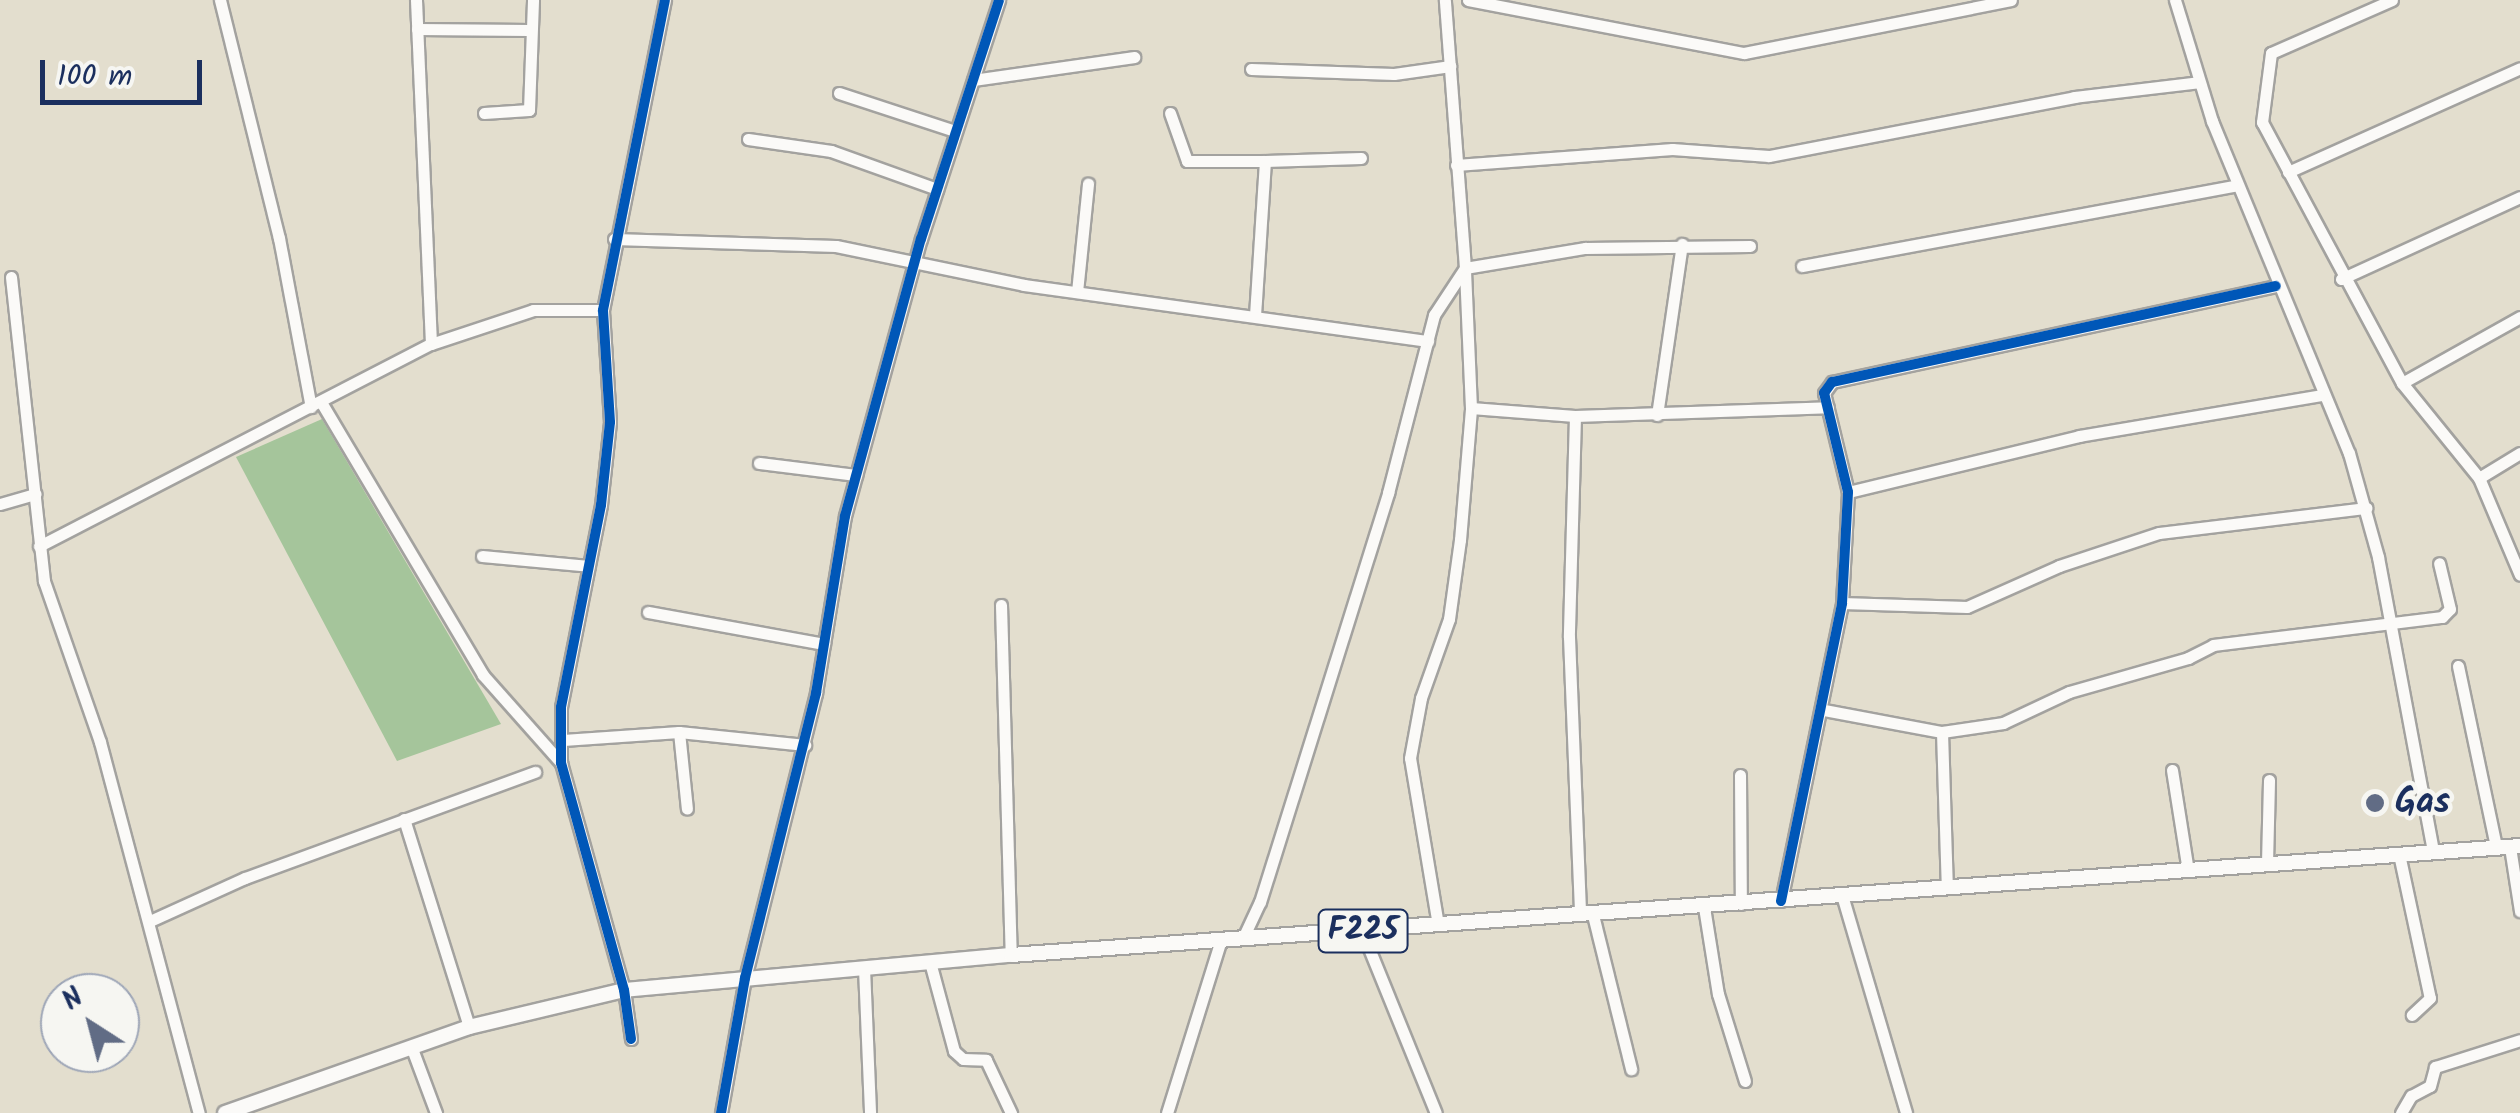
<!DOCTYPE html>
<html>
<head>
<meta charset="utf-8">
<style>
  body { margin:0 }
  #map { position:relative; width:2520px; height:1113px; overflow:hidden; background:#e3dece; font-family:Kalam,sans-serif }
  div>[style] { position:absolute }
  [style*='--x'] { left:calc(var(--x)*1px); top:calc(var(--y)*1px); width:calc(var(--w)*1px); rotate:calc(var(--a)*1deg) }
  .forest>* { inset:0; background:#a5c59b }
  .roads { filter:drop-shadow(2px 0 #a3a29f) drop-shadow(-2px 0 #a3a29f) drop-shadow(0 2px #a3a29f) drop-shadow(0 -2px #a3a29f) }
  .minor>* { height:11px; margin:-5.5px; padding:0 5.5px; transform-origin:5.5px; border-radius:5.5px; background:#fbfaf8 }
  .major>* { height:14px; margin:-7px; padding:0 7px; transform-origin:7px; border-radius:7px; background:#fbfaf8 }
  .cycleway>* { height:10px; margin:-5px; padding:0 5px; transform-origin:5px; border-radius:5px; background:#0057b8 }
  .dots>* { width:28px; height:28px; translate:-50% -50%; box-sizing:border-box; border:5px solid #f6f6f2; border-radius:50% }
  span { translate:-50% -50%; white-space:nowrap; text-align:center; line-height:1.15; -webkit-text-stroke:9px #f6f6f2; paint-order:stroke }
  .shield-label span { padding:2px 8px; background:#f6f6f2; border:2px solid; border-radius:8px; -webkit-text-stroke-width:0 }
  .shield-label { font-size:32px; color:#1b2f5e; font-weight:700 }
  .poi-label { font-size:35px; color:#1b2f5e; font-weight:700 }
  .left { translate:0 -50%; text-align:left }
  .north { position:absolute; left:40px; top:973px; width:100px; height:100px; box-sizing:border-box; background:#f6f6f2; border:2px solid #9ea6b7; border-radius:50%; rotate:324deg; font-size:28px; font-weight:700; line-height:40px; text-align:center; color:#1b2f5e }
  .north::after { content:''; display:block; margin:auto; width:35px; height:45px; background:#616c85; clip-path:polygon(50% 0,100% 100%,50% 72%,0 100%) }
  .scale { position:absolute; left:40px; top:60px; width:162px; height:45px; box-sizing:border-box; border:5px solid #1b2f5e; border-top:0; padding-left:12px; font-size:30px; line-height:35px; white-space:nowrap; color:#1b2f5e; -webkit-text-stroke:8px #f6f6f2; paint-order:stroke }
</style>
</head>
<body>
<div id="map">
  <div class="forest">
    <div style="clip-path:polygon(322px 419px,501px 724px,397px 761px,236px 457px)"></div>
  </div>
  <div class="roads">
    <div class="minor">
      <div style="--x:220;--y:0;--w:245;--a:76.1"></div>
      <div style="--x:279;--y:238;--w:172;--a:79.3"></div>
      <div style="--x:416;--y:0;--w:344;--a:87.5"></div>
      <div style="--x:1468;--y:0;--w:281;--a:10.9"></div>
      <div style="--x:1744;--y:53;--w:272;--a:-11.2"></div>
      <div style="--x:2175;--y:0;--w:127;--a:73"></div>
      <div style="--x:2212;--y:121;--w:359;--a:67.6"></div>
      <div style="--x:2349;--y:453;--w:108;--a:74.4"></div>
      <div style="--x:2378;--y:557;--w:300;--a:79.4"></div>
      <div style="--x:2392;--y:0;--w:132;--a:156.3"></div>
      <div style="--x:2271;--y:53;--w:70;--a:97.4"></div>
      <div style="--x:2262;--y:122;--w:296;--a:61.8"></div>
      <div style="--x:2402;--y:383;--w:122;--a:51"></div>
      <div style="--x:2479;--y:478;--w:105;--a:67.1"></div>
      <div style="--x:417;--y:29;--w:112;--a:0.5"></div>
      <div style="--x:1251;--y:69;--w:143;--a:2"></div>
      <div style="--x:1394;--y:74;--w:57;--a:-8.1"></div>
      <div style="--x:973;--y:80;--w:163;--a:-8.1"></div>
      <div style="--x:839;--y:93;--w:122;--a:18.1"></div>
      <div style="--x:484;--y:113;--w:45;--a:-3.8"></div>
      <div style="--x:529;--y:110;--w:110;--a:-87.9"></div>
      <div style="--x:1170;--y:113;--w:51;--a:70.5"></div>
      <div style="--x:1187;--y:161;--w:78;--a:0"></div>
      <div style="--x:1265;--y:161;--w:155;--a:93.7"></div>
      <div style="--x:748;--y:139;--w:84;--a:8.2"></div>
      <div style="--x:831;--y:151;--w:113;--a:19.7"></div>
      <div style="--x:1265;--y:161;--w:96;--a:-1.8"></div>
      <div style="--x:1456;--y:165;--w:217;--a:-4.2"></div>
      <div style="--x:1672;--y:149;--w:97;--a:4.1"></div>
      <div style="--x:1769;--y:156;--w:311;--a:-10.9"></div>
      <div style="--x:2074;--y:97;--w:126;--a:-6.8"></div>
      <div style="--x:2288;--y:172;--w:254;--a:-24.1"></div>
      <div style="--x:614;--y:239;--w:222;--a:1.8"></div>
      <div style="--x:836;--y:246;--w:192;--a:11.7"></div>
      <div style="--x:1024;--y:285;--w:408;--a:7.9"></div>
      <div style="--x:1802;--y:266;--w:442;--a:-10.5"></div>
      <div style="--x:11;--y:277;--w:306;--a:83.8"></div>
      <div style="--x:44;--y:581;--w:170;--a:70.8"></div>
      <div style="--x:100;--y:742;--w:384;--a:75.1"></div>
      <div style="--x:2341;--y:279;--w:197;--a:-24.6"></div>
      <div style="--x:1077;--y:292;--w:109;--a:-84.2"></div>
      <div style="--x:2402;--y:383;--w:135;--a:-29.2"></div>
      <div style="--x:321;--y:402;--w:317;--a:59.3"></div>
      <div style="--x:483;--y:675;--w:118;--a:48.4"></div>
      <div style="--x:1471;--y:408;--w:104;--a:4.4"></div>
      <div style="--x:1575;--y:416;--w:253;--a:-2"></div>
      <div style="--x:1657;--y:415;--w:173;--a:-81.7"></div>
      <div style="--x:1575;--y:416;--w:221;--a:91.6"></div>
      <div style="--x:1569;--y:637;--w:278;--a:87.7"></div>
      <div style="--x:759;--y:463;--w:98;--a:7.1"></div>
      <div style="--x:2479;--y:478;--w:48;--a:-31.4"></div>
      <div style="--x:1848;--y:492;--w:238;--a:-13.6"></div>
      <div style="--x:2079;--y:436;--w:246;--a:-9.6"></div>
      <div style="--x:0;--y:504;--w:37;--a:-16"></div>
      <div style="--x:39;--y:546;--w:441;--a:-27.3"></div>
      <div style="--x:431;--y:344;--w:108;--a:-18.4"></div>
      <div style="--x:533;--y:310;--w:70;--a:0"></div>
      <div style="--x:482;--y:556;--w:107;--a:5.3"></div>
      <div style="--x:1842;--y:603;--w:125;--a:1.8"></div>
      <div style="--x:1967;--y:607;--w:101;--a:-24"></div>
      <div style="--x:2059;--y:566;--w:105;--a:-18.3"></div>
      <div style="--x:2159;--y:533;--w:209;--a:-6.9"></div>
      <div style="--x:1001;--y:605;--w:350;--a:88.4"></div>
      <div style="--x:648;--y:612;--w:179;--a:10.3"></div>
      <div style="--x:2458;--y:666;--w:185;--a:78.1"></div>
      <div style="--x:1824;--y:710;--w:120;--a:10.6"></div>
      <div style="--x:1942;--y:732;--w:62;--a:-8.4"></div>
      <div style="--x:2003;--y:723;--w:73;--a:-25.2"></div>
      <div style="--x:2069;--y:692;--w:124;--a:-15.9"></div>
      <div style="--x:2188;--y:658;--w:28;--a:-27"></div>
      <div style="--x:2213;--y:645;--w:231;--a:-7"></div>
      <div style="--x:2442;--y:617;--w:11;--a:-45"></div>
      <div style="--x:2450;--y:609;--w:47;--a:-103.4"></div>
      <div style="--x:679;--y:732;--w:77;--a:84.1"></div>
      <div style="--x:1942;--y:732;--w:155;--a:88.2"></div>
      <div style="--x:563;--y:740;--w:116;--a:-3.9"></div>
      <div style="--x:679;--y:732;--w:127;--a:5.9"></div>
      <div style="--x:2172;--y:770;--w:102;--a:81"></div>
      <div style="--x:1740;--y:775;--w:129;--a:89.6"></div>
      <div style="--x:404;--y:819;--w:218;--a:72.6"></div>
      <div style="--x:2510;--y:847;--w:65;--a:81.1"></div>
      <div style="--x:2399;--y:854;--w:147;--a:77.9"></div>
      <div style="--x:2430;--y:998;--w:25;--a:137"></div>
      <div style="--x:2267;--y:863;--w:83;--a:-88.6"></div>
      <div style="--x:1842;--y:895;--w:227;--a:73.6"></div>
      <div style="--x:1781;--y:901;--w:304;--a:-78.4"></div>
      <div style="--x:1842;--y:603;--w:111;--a:-86.9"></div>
      <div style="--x:1848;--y:492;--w:102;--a:-103.6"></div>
      <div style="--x:1824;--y:393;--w:14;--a:-54"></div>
      <div style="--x:1832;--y:382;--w:454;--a:-12.2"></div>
      <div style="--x:1704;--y:907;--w:88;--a:80.9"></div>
      <div style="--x:1718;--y:994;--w:91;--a:72.8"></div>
      <div style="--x:1593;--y:915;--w:159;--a:76.1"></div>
      <div style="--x:150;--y:921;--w:104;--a:-24.4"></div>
      <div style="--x:245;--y:878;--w:309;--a:-20.1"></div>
      <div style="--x:1438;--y:925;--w:169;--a:-99.5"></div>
      <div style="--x:1410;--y:758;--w:61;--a:-79.6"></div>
      <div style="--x:1421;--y:698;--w:84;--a:-70.5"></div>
      <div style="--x:1449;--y:619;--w:80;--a:-82.1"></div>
      <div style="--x:1460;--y:540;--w:132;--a:-85.2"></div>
      <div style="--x:1471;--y:408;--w:140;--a:-92.5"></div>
      <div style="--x:1465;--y:268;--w:122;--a:-9.5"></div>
      <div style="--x:1585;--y:248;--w:165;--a:-0.7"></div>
      <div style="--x:1362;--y:931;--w:196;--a:67.9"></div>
      <div style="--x:1243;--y:938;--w:40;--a:-65"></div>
      <div style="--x:1260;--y:902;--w:429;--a:-72.6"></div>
      <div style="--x:1388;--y:493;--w:184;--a:-75.5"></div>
      <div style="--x:1434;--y:315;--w:56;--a:-56.6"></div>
      <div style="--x:1465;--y:268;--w:269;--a:-94.3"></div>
      <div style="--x:930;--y:962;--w:92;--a:74.9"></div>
      <div style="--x:954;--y:1051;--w:12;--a:42"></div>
      <div style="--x:963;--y:1059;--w:23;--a:2"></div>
      <div style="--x:986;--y:1060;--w:59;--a:64.7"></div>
      <div style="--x:864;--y:968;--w:145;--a:87.6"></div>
      <div style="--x:631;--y:1039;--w:49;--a:-98.1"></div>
      <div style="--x:624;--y:990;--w:236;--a:-105.5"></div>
      <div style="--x:561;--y:763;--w:56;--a:-90"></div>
      <div style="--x:561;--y:707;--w:206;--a:-78.8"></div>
      <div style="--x:601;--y:505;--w:83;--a:-83.8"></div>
      <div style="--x:610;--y:422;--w:112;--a:-93.6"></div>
      <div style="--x:603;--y:310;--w:316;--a:-78.7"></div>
      <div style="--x:411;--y:1046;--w:72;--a:69.5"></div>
      <div style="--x:721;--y:1113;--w:137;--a:-79.9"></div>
      <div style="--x:745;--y:978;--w:294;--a:-76"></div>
      <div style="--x:816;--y:693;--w:179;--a:-80.7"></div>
      <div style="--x:845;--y:516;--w:287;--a:-74.7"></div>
      <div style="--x:921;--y:239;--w:251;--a:-71.9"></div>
      <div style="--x:1167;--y:1113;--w:181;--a:-72.7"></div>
      <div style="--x:2401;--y:1113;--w:20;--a:-60"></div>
      <div style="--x:2411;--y:1096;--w:21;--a:-28"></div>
      <div style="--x:2430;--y:1086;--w:20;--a:-75"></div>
      <div style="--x:2435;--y:1067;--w:89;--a:-17.6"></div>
    </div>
    <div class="major">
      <div style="--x:225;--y:1113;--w:259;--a:-19.4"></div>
      <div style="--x:469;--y:1027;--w:159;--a:-13.4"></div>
      <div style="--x:624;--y:990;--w:389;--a:-5.2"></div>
      <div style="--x:1011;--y:955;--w:1513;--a:-4.13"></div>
    </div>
  </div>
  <div class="cycleway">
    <div style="--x:1781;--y:901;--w:304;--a:-78.4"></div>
    <div style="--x:1842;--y:603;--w:111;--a:-86.9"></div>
    <div style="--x:1848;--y:492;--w:102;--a:-103.6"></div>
    <div style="--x:1824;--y:393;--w:14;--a:-54"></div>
    <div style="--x:1832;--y:382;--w:454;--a:-12.2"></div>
    <div style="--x:631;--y:1039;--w:49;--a:-98.1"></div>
    <div style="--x:624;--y:990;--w:236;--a:-105.5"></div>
    <div style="--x:561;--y:763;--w:56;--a:-90"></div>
    <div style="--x:561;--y:707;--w:206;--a:-78.8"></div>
    <div style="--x:601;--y:505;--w:83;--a:-83.8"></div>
    <div style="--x:610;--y:422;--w:112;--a:-93.6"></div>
    <div style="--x:603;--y:310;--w:316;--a:-78.7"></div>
    <div style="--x:721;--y:1113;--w:137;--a:-79.9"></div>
    <div style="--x:745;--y:978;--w:294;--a:-76"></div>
    <div style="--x:816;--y:693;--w:179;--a:-80.7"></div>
    <div style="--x:845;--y:516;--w:287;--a:-74.7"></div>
    <div style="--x:921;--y:239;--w:251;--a:-71.9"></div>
  </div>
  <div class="dots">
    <div style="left:2375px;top:803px;background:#616c85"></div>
  </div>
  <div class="shield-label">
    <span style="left:1363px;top:931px">F225</span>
  </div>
  <div class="poi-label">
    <span class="left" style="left:2395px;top:803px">Gas</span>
  </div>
  <div class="north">N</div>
  <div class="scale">100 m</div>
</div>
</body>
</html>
